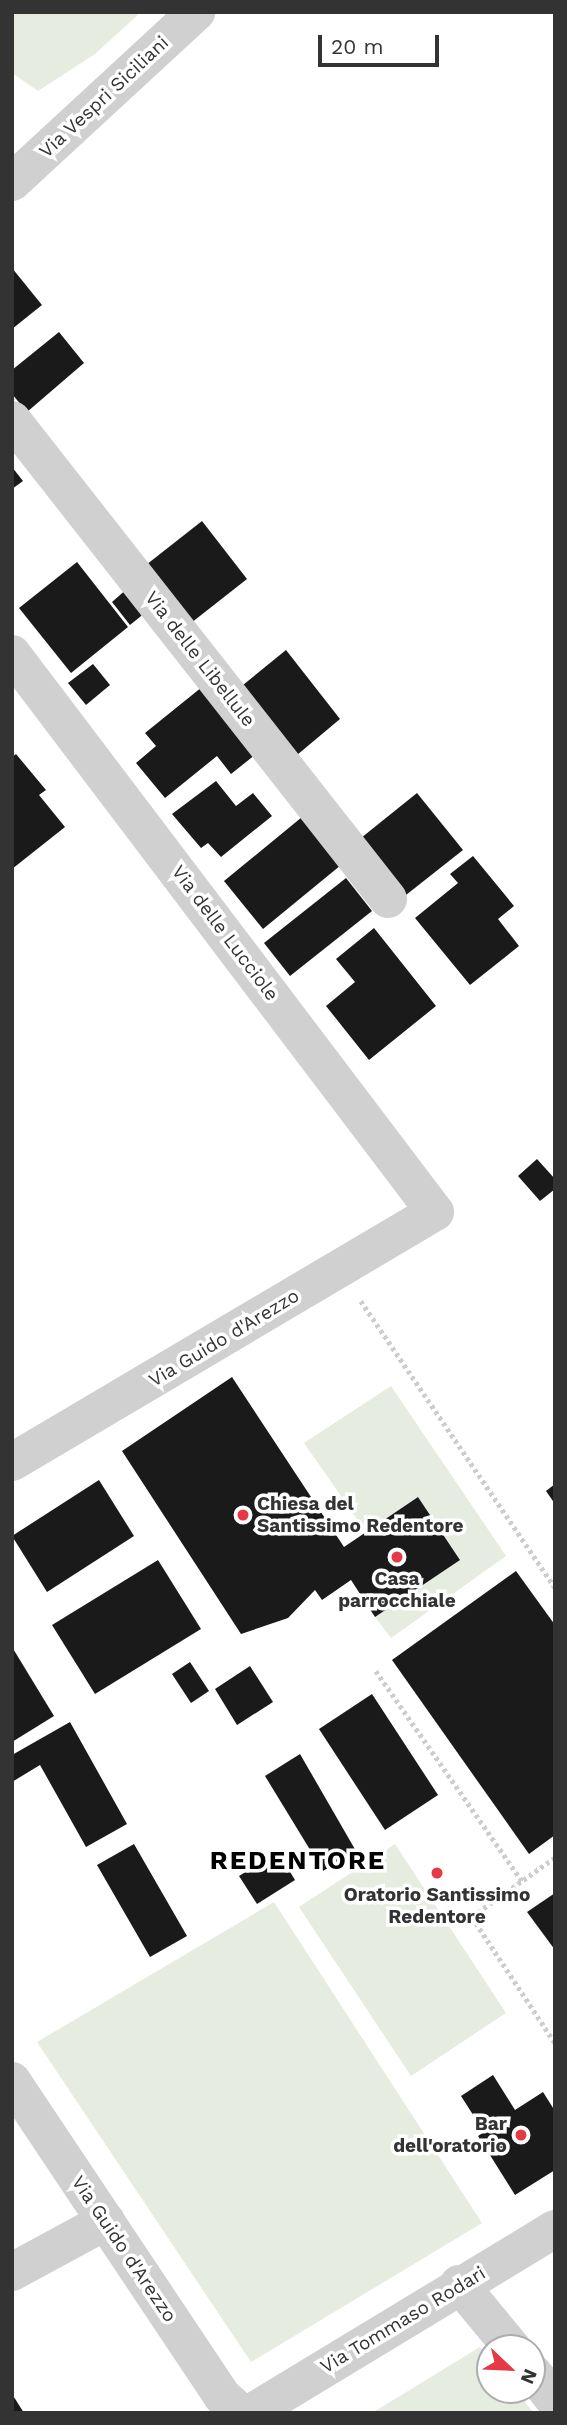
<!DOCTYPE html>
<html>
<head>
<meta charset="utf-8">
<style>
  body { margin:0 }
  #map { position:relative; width:567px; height:2425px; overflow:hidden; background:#fff; font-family:"Work Sans",sans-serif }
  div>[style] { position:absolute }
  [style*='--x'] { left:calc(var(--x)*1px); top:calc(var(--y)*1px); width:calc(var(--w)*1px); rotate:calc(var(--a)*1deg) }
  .green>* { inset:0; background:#e6ecdf }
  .building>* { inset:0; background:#1a1a1a }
  .path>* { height:4.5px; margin-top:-2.25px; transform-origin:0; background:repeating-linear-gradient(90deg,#cdcdcd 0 3.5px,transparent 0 7px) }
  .minor>* { height:38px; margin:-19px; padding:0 19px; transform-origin:19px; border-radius:19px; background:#d0d0d0 }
  .dots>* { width:19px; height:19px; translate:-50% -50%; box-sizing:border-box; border:4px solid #fff; border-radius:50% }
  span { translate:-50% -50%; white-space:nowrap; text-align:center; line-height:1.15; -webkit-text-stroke:7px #fff; paint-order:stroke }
  .street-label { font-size:19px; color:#333 }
  .poi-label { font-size:19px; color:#333; font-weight:700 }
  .left { translate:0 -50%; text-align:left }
  .right { translate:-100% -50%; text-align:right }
  .district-label { font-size:26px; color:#000; font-weight:700; letter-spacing:2px }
  .frame { position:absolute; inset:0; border:14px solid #333; pointer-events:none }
  .north { position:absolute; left:476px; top:2334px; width:70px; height:70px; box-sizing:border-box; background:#fff; border:2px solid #adadad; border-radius:50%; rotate:113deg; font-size:19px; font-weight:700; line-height:28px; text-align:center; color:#333 }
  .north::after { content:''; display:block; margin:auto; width:24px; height:32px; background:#e63946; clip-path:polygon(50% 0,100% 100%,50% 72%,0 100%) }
  .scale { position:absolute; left:318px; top:35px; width:121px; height:32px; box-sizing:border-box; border:4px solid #333; border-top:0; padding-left:9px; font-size:21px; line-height:24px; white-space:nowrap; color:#333; -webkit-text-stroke:5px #fff; paint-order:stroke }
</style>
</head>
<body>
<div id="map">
  <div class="green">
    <div style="clip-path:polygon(12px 12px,141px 12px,95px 54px,38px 91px,12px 73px)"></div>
    <div style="clip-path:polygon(391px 1386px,506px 1556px,391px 1638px,375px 1617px,460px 1559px,418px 1497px,366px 1532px,304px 1443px)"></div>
    <div style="clip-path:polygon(395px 1844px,506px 2013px,411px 2076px,299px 1907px)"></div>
    <div style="clip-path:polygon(274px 1902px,482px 2223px,251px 2362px,37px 2042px)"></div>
    <div style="clip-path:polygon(480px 2347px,490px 2359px,490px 2390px,515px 2390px,534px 2413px,372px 2413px)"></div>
  </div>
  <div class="building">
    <div style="clip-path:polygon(12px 268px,42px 305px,12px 329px)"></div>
    <div style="clip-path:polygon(59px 332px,84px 363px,27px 412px,12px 394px,12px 370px)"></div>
    <div style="clip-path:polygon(12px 467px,23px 481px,12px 489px)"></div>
    <div style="clip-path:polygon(202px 521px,247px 579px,191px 623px,146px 565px)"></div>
    <div style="clip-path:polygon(77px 562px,128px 627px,71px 673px,19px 608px)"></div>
    <div style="clip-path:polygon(128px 588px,146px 612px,130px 625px,112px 602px)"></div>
    <div style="clip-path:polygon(286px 650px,340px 719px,297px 755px,243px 685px)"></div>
    <div style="clip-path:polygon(93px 664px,110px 685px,86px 705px,68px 683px)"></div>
    <div style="clip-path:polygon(202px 687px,256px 754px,231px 774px,217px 756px,165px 798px,136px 763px,156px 746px,145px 733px)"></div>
    <div style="clip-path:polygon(16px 754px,46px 790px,39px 795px,65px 827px,12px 869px,12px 757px)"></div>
    <div style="clip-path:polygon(216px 781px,236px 806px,253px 793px,272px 816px,221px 857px,208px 843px,201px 848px,172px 814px)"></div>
    <div style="clip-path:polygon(417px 793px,463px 850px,406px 895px,361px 838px)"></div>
    <div style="clip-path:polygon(302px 817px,341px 865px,263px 929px,224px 881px)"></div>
    <div style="clip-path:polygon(473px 856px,514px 906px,498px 919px,519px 946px,470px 985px,415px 918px,458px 883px,450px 874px)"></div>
    <div style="clip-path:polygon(346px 878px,372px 911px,290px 976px,264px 943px)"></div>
    <div style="clip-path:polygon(374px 928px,436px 1006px,369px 1060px,326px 1006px,355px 982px,336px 959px)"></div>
    <div style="clip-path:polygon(537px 1159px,555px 1179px,555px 1189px,540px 1201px,518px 1176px)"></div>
    <div style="clip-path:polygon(232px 1377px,344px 1547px,418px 1497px,460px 1560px,375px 1617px,351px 1580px,322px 1600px,315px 1590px,288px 1618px,241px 1634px,122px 1451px)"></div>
    <div style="clip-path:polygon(99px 1480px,134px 1536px,47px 1592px,12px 1536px)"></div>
    <div style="clip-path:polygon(555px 1484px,555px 1504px,546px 1491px)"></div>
    <div style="clip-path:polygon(158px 1560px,201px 1629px,95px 1694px,52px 1625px)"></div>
    <div style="clip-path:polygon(516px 1571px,555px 1625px,555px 1835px,529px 1854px,392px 1660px)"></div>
    <div style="clip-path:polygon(12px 1647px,54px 1716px,12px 1742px)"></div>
    <div style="clip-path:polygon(190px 1662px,209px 1691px,191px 1703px,172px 1674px)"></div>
    <div style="clip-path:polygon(250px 1666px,273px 1702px,237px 1725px,215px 1689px)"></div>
    <div style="clip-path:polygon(372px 1694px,438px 1795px,385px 1830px,319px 1729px)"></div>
    <div style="clip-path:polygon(70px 1722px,127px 1824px,86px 1847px,40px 1765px,12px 1782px,12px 1755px)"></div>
    <div style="clip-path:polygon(300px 1754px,356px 1851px,323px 1871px,265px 1776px)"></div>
    <div style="clip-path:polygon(134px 1844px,187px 1936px,150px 1957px,97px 1865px)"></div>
    <div style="clip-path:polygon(278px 1852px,295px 1880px,257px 1904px,239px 1876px)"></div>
    <div style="clip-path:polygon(555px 1893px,555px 1950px,527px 1912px)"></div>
    <div style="clip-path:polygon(493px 2075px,515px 2110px,543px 2092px,555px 2111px,555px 2170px,515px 2195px,478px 2136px,484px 2132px,461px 2096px)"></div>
    <div style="clip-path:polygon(12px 2394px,24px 2413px,12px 2413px)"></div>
  </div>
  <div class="path">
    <div style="--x:361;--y:1301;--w:346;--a:55.9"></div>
    <div style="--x:376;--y:1671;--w:256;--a:55.2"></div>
    <div style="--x:555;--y:1858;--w:102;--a:144.6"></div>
    <div style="--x:472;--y:1917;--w:151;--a:56.6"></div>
  </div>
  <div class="minor">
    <div style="--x:12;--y:182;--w:251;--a:-42.7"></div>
    <div style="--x:12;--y:420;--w:609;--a:51.87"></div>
    <div style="--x:12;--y:654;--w:700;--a:52.84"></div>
    <div style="--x:435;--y:1212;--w:491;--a:149.4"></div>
    <div style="--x:12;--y:2081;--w:379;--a:56.3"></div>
    <div style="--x:222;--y:2396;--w:25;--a:42"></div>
    <div style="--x:12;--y:2272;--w:107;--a:-28.5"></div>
    <div style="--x:459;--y:2284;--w:83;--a:50.4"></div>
    <div style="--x:532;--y:2372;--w:36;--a:51"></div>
    <div style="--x:251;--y:2413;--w:355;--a:-31.2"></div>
  </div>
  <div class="dots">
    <div style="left:243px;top:1515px;background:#e63946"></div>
    <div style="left:397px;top:1557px;background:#e63946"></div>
    <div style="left:437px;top:1873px;background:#e63946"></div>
    <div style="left:521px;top:2135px;background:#e63946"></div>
  </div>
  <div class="street-label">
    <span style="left:104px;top:97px;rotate:-43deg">Via Vespri Siciliani</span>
    <span style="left:200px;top:659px;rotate:52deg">Via delle Libellule</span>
    <span style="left:225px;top:933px;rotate:53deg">Via delle Lucciole</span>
    <span style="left:224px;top:1338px;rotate:-31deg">Via Guido d'Arezzo</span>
    <span style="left:124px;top:2249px;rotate:56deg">Via Guido d'Arezzo</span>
    <span style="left:403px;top:2320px;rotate:-31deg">Via Tommaso Rodari</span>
  </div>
  <div class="poi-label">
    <span class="left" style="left:257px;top:1515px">Chiesa del<br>Santissimo Redentore</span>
    <span style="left:397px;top:1590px">Casa<br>parrocchiale</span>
    <span style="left:437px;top:1906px">Oratorio Santissimo<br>Redentore</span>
    <span class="right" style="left:507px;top:2135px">Bar<br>dell'oratorio</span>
  </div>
  <div class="district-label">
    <span style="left:298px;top:1861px">REDENTORE</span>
  </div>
  <div class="frame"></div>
  <div class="north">N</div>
  <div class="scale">20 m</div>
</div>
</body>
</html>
